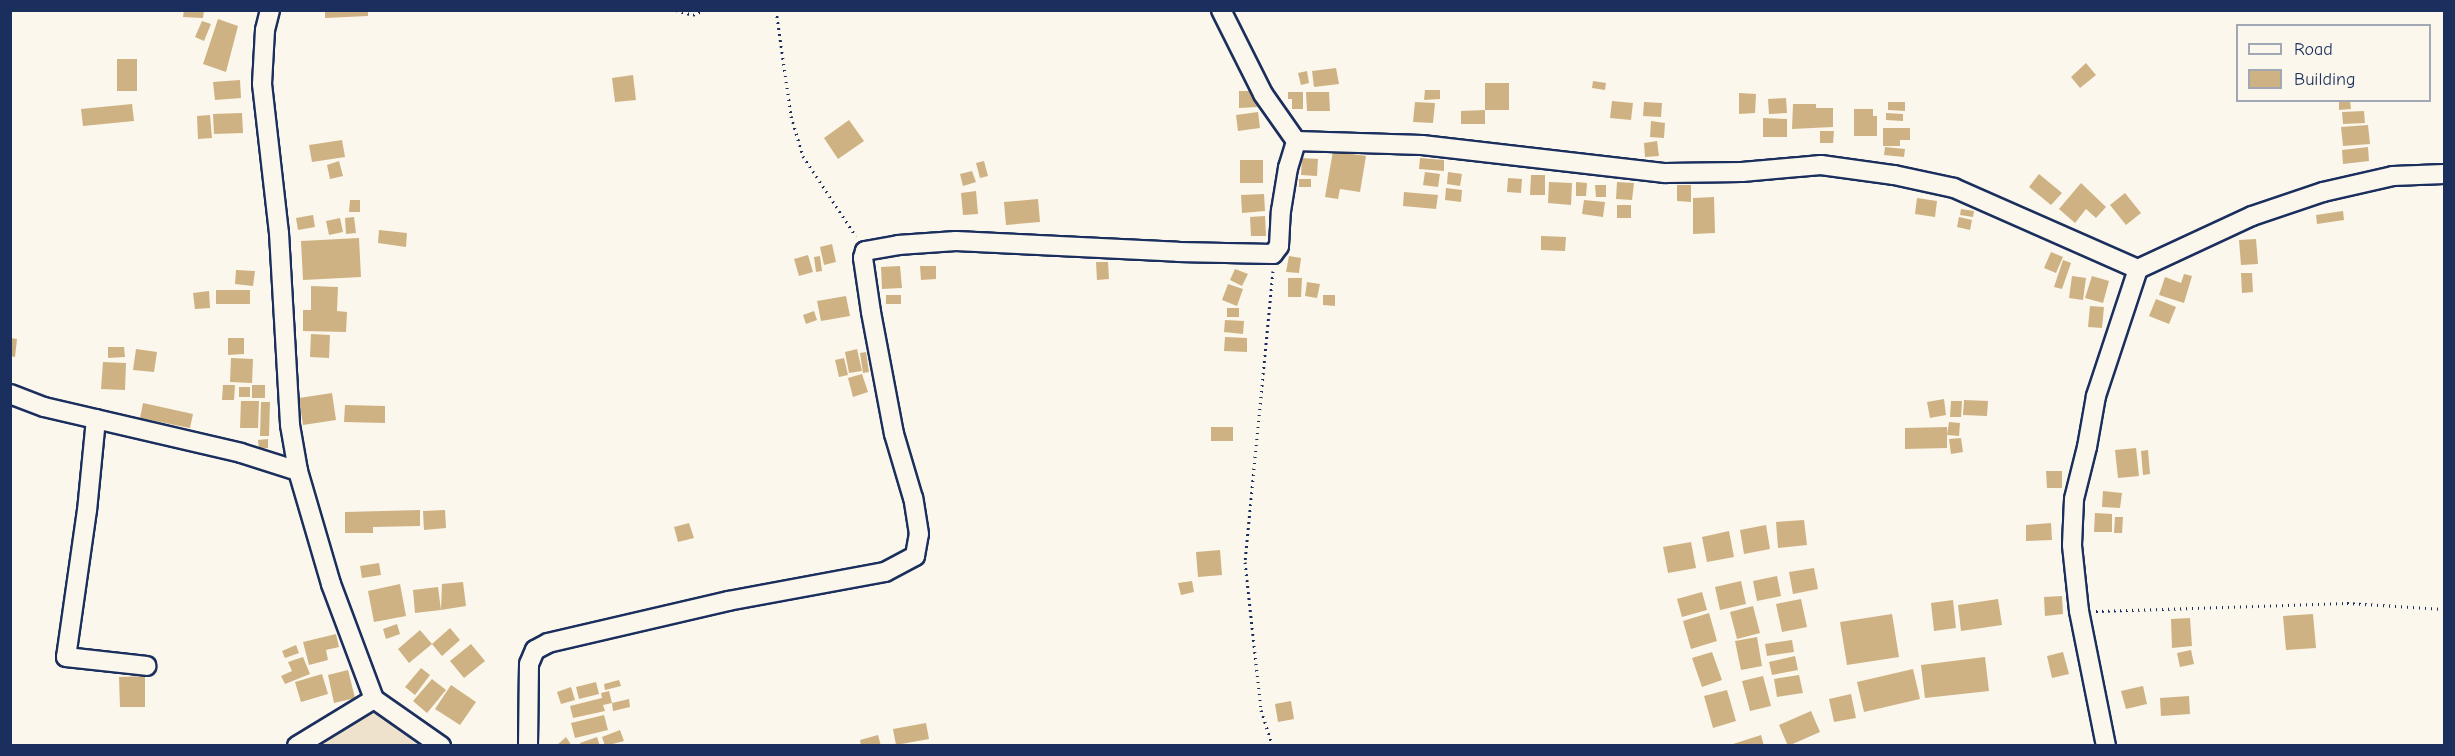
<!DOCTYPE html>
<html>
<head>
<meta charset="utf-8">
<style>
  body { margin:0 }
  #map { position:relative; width:2455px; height:756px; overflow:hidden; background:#fbf7ec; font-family:"Comic Neue",sans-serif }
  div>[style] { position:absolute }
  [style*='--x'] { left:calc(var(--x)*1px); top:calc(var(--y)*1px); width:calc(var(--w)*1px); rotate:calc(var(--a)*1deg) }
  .built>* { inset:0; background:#eee2cc }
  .building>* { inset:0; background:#cfb283 }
  .path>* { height:3px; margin-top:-1.5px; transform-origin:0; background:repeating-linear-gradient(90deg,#1b2f5e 0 1.5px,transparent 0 6px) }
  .roads { filter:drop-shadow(2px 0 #1b2f5e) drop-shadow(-2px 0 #1b2f5e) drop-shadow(0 2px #1b2f5e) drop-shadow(0 -2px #1b2f5e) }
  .minor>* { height:18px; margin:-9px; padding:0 9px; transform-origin:9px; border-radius:9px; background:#fbf7ec }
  span { translate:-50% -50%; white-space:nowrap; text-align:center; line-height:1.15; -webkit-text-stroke:4.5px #fbf7ec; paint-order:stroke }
  .frame { position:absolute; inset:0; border:12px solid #1b2f5e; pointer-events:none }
  .legend { position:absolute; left:2236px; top:24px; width:195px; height:78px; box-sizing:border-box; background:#fbf7ec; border:2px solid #a1a7b3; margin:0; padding:8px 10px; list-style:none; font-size:18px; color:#1b2f5e }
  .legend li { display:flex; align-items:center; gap:12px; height:30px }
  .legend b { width:30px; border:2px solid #a1a7b3 }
</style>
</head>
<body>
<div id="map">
  <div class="built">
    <div style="clip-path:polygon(368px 707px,418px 745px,304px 746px)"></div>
  </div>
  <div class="building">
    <div style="clip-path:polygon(184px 10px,204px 10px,203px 18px,183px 17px)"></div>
    <div style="clip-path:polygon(325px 10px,368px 10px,368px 16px,325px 18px)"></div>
    <div style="clip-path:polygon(218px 19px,238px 26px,226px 72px,203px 64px)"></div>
    <div style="clip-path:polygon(202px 21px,211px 24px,204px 41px,195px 37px)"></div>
    <div style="clip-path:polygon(117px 59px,137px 59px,137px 91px,117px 91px)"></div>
    <div style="clip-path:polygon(2086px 63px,2096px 75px,2080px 88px,2071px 77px)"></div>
    <div style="clip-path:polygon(1336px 68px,1339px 84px,1314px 87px,1312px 71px)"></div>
    <div style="clip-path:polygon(1307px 71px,1309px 83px,1301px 85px,1298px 73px)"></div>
    <div style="clip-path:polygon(633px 75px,636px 100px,615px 102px,612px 78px)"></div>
    <div style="clip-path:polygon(240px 80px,241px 98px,215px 100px,213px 82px)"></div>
    <div style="clip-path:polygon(1593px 81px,1606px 83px,1605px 90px,1592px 88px)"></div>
    <div style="clip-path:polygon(1485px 83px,1509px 83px,1509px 110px,1485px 110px)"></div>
    <div style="clip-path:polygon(1425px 90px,1440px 90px,1440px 99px,1424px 100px)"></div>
    <div style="clip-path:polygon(1239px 91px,1257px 91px,1258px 107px,1239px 108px)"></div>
    <div style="clip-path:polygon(1288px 92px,1303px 92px,1303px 109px,1292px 109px,1292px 99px,1288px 99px)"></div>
    <div style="clip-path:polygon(1306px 92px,1329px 92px,1330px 111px,1307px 111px)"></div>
    <div style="clip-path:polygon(1739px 93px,1756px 94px,1755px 113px,1739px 114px)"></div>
    <div style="clip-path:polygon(1786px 98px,1787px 113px,1769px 114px,1768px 99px)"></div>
    <div style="clip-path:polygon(2339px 100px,2350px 100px,2351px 109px,2339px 110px)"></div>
    <div style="clip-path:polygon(1612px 101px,1633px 103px,1631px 120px,1610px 118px)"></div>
    <div style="clip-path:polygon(1415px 102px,1435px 103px,1433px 123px,1413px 122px)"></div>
    <div style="clip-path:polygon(1644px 102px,1662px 103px,1661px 117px,1643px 116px)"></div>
    <div style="clip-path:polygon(1888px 102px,1905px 102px,1905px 111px,1888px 110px)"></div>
    <div style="clip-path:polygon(132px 104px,134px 121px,83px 126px,81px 109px)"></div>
    <div style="clip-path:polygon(1793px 104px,1816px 104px,1816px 108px,1833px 108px,1833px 127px,1792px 129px)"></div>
    <div style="clip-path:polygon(1854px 109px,1873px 109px,1873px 116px,1877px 116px,1877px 136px,1854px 136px)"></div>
    <div style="clip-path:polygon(1485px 110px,1485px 124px,1461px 124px,1461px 111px)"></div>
    <div style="clip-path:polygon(2364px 111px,2365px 123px,2343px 124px,2342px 112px)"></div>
    <div style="clip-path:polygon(1258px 112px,1260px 128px,1238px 131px,1236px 115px)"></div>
    <div style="clip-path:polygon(242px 113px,243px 133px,214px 134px,213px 114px)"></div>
    <div style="clip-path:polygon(1886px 113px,1903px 114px,1903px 121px,1886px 120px)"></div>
    <div style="clip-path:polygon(210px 115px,212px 138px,198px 139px,197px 116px)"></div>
    <div style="clip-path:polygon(1763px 118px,1787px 119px,1787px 137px,1763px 137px)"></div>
    <div style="clip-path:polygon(849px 120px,864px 141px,838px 159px,824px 138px)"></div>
    <div style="clip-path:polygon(1651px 121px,1665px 123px,1664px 138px,1650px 137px)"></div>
    <div style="clip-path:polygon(2368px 125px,2370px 144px,2343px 146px,2341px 127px)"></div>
    <div style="clip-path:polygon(1883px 128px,1910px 128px,1910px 140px,1900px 140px,1900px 146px,1883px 146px)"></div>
    <div style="clip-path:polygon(1820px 131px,1834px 131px,1833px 143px,1820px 143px)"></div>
    <div style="clip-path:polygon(342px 140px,345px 157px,312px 162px,309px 145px)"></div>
    <div style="clip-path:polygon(1657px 141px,1659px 156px,1645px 157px,1644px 143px)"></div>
    <div style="clip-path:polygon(1885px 147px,1905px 149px,1904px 157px,1884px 155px)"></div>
    <div style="clip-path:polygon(2368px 147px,2369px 161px,2343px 164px,2342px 150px)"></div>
    <div style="clip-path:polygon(1333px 151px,1366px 156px,1360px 192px,1340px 189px,1338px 199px,1325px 197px)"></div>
    <div style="clip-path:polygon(1302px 158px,1318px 159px,1317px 176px,1301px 175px)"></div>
    <div style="clip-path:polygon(1420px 158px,1444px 160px,1444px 171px,1419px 169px)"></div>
    <div style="clip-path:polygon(1240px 160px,1263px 160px,1263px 183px,1240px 183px)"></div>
    <div style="clip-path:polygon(339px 161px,343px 176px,330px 179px,327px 165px)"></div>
    <div style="clip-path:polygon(984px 161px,988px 176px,980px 178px,976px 163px)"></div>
    <div style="clip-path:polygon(972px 171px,976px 182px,963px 186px,960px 174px)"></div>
    <div style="clip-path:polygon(1425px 172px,1440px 174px,1438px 187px,1423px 185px)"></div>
    <div style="clip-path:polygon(1448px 172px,1462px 174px,1460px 186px,1447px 184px)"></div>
    <div style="clip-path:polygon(2039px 174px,2062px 193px,2051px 205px,2029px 187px)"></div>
    <div style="clip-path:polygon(1531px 175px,1545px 175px,1545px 195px,1530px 195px)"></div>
    <div style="clip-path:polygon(1508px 178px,1522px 179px,1521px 193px,1507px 192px)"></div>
    <div style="clip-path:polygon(1299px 179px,1311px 179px,1311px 187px,1299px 187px)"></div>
    <div style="clip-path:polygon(1549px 182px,1572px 183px,1571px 205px,1548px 203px)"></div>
    <div style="clip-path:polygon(1576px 182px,1587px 183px,1586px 196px,1576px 196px)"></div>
    <div style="clip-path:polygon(1617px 182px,1634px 183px,1632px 200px,1616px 199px)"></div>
    <div style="clip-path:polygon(2081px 183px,2106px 207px,2096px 218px,2086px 209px,2075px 223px,2059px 209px)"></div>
    <div style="clip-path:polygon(1595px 185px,1606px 185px,1606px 197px,1596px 197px)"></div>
    <div style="clip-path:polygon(1677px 185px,1691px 185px,1691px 202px,1677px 201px)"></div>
    <div style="clip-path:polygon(1446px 188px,1462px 190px,1461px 202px,1445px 200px)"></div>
    <div style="clip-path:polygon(976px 191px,978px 214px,963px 215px,961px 193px)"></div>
    <div style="clip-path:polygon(1404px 192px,1438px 195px,1436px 209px,1403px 206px)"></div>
    <div style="clip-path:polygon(2125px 193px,2141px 213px,2126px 225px,2110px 205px)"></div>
    <div style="clip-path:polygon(1264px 194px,1265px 211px,1242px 213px,1241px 195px)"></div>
    <div style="clip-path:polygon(1714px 197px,1715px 233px,1693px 234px,1693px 198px)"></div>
    <div style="clip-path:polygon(1917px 198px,1937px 201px,1935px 217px,1915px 214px)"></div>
    <div style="clip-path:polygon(1038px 199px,1040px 222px,1006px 225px,1004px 202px)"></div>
    <div style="clip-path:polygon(350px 200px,360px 200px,360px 212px,349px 212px)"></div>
    <div style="clip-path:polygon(1584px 200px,1605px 202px,1603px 217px,1582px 214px)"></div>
    <div style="clip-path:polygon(1617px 205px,1631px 205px,1631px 218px,1617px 218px)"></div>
    <div style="clip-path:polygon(1961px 209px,1974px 211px,1973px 217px,1960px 215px)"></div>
    <div style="clip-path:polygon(2343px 211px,2344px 220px,2317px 224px,2316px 215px)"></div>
    <div style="clip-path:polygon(313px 215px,315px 227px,298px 230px,296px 218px)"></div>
    <div style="clip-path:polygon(1265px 216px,1266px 236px,1251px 236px,1250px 217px)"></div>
    <div style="clip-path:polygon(354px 217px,356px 233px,346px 234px,345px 218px)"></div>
    <div style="clip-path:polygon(1959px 217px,1972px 220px,1970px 230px,1957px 227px)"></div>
    <div style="clip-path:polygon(340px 218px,343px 232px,329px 235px,326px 221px)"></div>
    <div style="clip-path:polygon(379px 230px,407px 233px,406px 247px,378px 243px)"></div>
    <div style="clip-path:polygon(1541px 236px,1566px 237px,1565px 251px,1541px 250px)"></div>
    <div style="clip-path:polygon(359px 238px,361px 277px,303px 280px,301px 241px)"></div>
    <div style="clip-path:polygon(2256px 239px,2258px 264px,2241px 265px,2239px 240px)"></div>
    <div style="clip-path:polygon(832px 244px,836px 262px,824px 265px,820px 247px)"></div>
    <div style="clip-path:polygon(2051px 252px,2063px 257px,2056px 273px,2044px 268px)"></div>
    <div style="clip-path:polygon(808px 255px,813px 272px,799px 276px,794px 259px)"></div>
    <div style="clip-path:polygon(820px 256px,822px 271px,816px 272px,814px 257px)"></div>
    <div style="clip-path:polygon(1289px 256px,1301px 258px,1299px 273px,1286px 272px)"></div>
    <div style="clip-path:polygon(2063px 260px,2071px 263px,2062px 289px,2054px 287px)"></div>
    <div style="clip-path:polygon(1096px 262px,1108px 262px,1109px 279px,1097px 280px)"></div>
    <div style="clip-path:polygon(900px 266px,902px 288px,882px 289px,881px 267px)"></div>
    <div style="clip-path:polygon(920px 266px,936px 266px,936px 279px,921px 280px)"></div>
    <div style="clip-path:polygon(1235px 269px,1248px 274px,1242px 286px,1230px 280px)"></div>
    <div style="clip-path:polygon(236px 270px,255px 271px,253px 286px,235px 284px)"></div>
    <div style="clip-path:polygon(2241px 273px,2252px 273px,2253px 292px,2242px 293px)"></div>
    <div style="clip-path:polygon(2184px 274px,2192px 276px,2184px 303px,2159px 295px,2165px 277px,2181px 283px)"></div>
    <div style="clip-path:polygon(2072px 276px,2086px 278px,2083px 300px,2069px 298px)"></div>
    <div style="clip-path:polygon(2092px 276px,2109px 281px,2103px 303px,2085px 298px)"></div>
    <div style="clip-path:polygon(1288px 278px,1302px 278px,1301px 297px,1288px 297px)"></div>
    <div style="clip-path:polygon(1307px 282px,1320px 284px,1317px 298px,1305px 296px)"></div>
    <div style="clip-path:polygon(1228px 284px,1243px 289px,1237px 306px,1222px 300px)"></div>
    <div style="clip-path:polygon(311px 286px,338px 287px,337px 311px,347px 312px,346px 332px,303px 331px,303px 310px,311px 310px)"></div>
    <div style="clip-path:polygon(216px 290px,250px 290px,250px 304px,216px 304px)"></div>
    <div style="clip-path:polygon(209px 291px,210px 308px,195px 309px,193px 293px)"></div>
    <div style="clip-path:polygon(886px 295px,901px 295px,901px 304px,886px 304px)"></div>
    <div style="clip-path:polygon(1323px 295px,1335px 295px,1335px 306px,1323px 305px)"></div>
    <div style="clip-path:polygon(846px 296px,850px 316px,821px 321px,817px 301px)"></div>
    <div style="clip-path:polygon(2156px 299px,2176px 307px,2169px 324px,2149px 316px)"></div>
    <div style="clip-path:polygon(2090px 306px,2104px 307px,2102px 328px,2088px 327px)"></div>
    <div style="clip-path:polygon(1227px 308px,1239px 308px,1239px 317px,1227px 317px)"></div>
    <div style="clip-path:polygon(814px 311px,817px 320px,806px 324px,803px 315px)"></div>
    <div style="clip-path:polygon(1225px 320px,1244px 321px,1243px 334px,1224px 332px)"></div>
    <div style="clip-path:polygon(311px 334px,330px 335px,329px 358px,310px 357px)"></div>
    <div style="clip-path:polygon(1225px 337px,1247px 338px,1247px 352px,1224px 351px)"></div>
    <div style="clip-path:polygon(10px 338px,17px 339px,15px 357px,10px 356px)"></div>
    <div style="clip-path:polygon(228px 338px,244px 338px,244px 354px,228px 355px)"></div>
    <div style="clip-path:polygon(108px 347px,124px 347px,125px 357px,108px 358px)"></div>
    <div style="clip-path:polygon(136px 349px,157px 352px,154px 372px,133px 370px)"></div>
    <div style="clip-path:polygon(857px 349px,862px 371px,849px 373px,845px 352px)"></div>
    <div style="clip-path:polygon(866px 352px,869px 372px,863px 373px,860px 353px)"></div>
    <div style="clip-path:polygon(231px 358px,253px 359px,252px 383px,230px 382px)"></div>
    <div style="clip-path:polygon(844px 358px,848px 375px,839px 377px,835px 360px)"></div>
    <div style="clip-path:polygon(103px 362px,126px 363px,125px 390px,101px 389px)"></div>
    <div style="clip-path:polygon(862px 374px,868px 392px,853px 397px,848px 378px)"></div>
    <div style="clip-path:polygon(223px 385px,235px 385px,234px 400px,222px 400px)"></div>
    <div style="clip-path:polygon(252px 385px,265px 385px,265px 398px,252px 398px)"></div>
    <div style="clip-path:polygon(239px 387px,250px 387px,250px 397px,239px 397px)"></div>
    <div style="clip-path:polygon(332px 393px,336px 420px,303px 425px,299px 398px)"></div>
    <div style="clip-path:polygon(1944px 399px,1946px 415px,1930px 418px,1927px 402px)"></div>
    <div style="clip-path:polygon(1964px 400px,1988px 401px,1987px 416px,1963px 415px)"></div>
    <div style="clip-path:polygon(241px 401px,259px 401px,258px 428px,240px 428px)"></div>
    <div style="clip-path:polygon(1951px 401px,1962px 401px,1961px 417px,1950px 417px)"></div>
    <div style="clip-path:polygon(261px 402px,270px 402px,269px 436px,260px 436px)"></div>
    <div style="clip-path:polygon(143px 403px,193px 414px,190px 428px,140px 418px)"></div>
    <div style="clip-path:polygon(345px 405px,385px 406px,385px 423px,344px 422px)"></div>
    <div style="clip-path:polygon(1949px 422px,1960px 423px,1959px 436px,1947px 435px)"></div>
    <div style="clip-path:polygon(1211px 427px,1233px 427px,1233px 441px,1211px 441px)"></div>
    <div style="clip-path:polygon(1947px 427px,1947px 448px,1905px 449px,1905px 428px)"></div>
    <div style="clip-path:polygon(1961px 438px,1963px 452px,1951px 454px,1949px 439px)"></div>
    <div style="clip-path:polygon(268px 439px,268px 448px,259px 449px,258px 440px)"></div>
    <div style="clip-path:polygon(2136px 448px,2139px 476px,2118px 478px,2115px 450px)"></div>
    <div style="clip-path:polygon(2148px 450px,2150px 474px,2143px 475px,2141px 451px)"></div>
    <div style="clip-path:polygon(2046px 471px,2062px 471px,2062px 488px,2047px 488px)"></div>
    <div style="clip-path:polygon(2103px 491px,2122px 493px,2120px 508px,2102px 507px)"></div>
    <div style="clip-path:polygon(420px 510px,420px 526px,373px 527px,373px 533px,345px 533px,345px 512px)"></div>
    <div style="clip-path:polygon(445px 510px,446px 528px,424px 530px,423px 511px)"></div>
    <div style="clip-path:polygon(2095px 513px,2112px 514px,2112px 532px,2094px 532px)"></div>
    <div style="clip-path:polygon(2115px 517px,2123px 517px,2122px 533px,2114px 533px)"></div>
    <div style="clip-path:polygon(1804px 520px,1807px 545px,1778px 548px,1776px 522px)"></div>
    <div style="clip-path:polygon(689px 523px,694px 538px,678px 542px,674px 527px)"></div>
    <div style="clip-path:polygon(2051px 523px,2052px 540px,2026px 541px,2026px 525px)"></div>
    <div style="clip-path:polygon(1766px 525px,1770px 549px,1744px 554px,1740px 530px)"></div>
    <div style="clip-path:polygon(1729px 531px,1734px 557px,1707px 562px,1702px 537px)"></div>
    <div style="clip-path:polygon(1691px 542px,1696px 568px,1668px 573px,1663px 547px)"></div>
    <div style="clip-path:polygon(1220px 550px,1222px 575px,1198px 577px,1196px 552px)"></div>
    <div style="clip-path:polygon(379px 563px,381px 575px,362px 578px,360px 566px)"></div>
    <div style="clip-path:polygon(1814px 568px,1818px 589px,1793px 594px,1789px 572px)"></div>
    <div style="clip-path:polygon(1777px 576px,1781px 596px,1757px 601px,1753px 581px)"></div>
    <div style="clip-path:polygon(1192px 581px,1194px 592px,1181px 595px,1178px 583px)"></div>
    <div style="clip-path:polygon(1741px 581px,1746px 604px,1720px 610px,1715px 587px)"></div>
    <div style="clip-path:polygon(463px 582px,466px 606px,441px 610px,415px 613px,413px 590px,438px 587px,441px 610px,442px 584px)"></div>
    <div style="clip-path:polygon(400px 584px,406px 616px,374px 622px,368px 591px)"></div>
    <div style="clip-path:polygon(1702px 592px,1707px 610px,1682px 617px,1677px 599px)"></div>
    <div style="clip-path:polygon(2062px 596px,2063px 614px,2045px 616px,2044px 597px)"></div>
    <div style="clip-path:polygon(1801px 599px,1807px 627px,1782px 632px,1776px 604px)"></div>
    <div style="clip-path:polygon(1998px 599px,2002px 625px,1961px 631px,1958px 605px)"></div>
    <div style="clip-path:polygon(1953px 600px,1956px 628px,1934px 631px,1931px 603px)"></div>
    <div style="clip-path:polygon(1753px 606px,1760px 633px,1737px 639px,1730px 612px)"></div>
    <div style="clip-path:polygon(1709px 613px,1717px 641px,1691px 649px,1683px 621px)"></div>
    <div style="clip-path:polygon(1892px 614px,1899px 657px,1847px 665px,1840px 622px)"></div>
    <div style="clip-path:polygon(2313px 614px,2316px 648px,2286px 650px,2283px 616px)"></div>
    <div style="clip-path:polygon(2190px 618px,2192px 646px,2172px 648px,2171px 619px)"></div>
    <div style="clip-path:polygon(397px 624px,400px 634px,386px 639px,383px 629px)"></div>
    <div style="clip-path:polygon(450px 628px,460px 640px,442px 656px,432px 644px)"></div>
    <div style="clip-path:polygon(420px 630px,432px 644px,409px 663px,398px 649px)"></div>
    <div style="clip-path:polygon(336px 634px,339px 647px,326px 650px,328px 660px,309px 665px,303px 642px)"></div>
    <div style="clip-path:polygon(1757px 637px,1762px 666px,1741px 670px,1735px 641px)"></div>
    <div style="clip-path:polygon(1792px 640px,1794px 652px,1767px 656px,1765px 644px)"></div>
    <div style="clip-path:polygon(471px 644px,485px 661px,464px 678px,450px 661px)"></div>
    <div style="clip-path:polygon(296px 645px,299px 653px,285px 658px,282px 651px)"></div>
    <div style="clip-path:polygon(2191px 650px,2194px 664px,2180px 667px,2177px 653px)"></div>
    <div style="clip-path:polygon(1712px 652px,1722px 680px,1702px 687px,1692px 658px)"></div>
    <div style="clip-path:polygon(2063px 652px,2069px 674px,2052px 678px,2047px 656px)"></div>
    <div style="clip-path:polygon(1795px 656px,1798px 670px,1772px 675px,1769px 662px)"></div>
    <div style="clip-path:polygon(303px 657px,310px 674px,285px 684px,281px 676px,292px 671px,288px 662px)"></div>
    <div style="clip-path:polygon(1985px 657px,1989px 691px,1925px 698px,1921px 665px)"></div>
    <div style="clip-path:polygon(421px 668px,430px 675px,415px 695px,405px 687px)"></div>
    <div style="clip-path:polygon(1913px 669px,1920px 699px,1864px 712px,1857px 682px)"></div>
    <div style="clip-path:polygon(348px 670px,355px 698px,334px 703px,328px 675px)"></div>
    <div style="clip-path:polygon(322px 674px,328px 694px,301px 702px,295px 682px)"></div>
    <div style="clip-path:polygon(1799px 675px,1803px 693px,1777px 697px,1774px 679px)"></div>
    <div style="clip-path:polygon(145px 676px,145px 707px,120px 707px,119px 677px)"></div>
    <div style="clip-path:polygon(1763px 676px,1771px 706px,1750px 711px,1742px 681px)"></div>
    <div style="clip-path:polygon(432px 679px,446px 690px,427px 713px,413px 701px)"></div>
    <div style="clip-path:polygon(619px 680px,621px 686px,605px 690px,604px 684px)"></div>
    <div style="clip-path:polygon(596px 682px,599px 694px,579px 699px,576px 687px)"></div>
    <div style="clip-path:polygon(451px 685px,476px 702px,460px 725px,435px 709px)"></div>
    <div style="clip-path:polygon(2143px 686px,2147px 704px,2126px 709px,2121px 691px)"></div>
    <div style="clip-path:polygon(571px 687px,575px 700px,561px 704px,557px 692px)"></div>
    <div style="clip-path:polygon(1727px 690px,1736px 721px,1713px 728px,1704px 696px)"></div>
    <div style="clip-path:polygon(609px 691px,612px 703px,603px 705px,605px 711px,573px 718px,570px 706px,602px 698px,601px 693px)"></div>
    <div style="clip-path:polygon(1851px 694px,1856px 718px,1834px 722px,1829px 699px)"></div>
    <div style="clip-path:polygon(2189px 696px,2190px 714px,2161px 716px,2160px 698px)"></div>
    <div style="clip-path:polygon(629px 699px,630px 707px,613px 711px,612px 703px)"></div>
    <div style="clip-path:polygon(1291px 701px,1294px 719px,1278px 722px,1275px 704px)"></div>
    <div style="clip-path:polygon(1811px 711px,1820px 732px,1788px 746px,1779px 725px)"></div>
    <div style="clip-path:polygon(604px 715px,608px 730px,575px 738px,571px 723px)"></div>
    <div style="clip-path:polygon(926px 723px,929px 739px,896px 745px,893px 729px)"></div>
    <div style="clip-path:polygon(620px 730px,624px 741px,605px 746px,602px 737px)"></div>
    <div style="clip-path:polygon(878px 735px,881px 746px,861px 746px,860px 740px)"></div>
    <div style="clip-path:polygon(1761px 735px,1764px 746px,1730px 746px,1730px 745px)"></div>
    <div style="clip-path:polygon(566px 737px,572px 746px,556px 746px)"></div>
    <div style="clip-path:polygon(597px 737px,600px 746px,581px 746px,580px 743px)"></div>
  </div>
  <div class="path">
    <div style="--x:676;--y:10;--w:18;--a:16"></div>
    <div style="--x:693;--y:15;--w:12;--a:-24"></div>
    <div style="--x:776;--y:10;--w:107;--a:81.9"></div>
    <div style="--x:791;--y:116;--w:42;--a:73.3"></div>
    <div style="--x:803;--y:156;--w:96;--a:56.5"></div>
    <div style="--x:1273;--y:271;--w:292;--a:95.5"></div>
    <div style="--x:1245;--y:562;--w:149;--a:83.8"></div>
    <div style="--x:1261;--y:710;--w:38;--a:72"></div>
    <div style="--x:2096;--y:611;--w:251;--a:-1.8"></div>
    <div style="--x:2347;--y:603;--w:97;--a:3.5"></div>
  </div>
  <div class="roads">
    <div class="minor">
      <div style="--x:270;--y:10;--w:21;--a:104"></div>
      <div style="--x:265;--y:30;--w:54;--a:93.2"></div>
      <div style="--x:262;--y:84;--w:150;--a:83.5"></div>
      <div style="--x:279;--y:233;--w:192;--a:86.7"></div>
      <div style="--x:290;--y:425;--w:47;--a:80.1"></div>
      <div style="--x:298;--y:471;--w:118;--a:73.7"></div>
      <div style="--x:331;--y:584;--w:123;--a:69.5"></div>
      <div style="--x:374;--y:699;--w:82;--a:35"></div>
      <div style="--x:1221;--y:10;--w:94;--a:63.4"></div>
      <div style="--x:1263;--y:94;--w:57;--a:54.9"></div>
      <div style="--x:1296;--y:141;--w:126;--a:1.8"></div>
      <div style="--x:1422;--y:145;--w:245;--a:6.6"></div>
      <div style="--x:1665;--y:173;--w:77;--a:-0.7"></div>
      <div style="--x:1742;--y:172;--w:79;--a:-5.1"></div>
      <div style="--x:1821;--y:165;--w:74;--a:7.8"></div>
      <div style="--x:1894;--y:175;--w:61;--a:12.2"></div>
      <div style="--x:1954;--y:188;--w:201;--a:23.8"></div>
      <div style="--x:10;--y:394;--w:36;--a:21"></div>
      <div style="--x:44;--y:407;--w:202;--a:13.1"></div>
      <div style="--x:241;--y:453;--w:60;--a:17.5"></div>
      <div style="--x:96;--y:419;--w:91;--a:95.6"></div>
      <div style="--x:87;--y:510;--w:148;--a:98.1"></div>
      <div style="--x:66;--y:657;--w:81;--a:6.3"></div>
      <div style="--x:297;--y:746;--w:90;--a:-31.4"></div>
      <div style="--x:528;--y:746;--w:82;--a:-89.3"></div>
      <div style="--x:529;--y:664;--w:15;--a:-67"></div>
      <div style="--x:535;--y:650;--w:15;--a:-28"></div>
      <div style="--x:548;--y:643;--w:185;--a:-13.1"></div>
      <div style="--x:728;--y:601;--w:160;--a:-10.5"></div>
      <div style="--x:885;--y:572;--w:34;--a:-28"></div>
      <div style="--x:915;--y:556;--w:22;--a:-80"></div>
      <div style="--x:919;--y:534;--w:36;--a:-99"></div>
      <div style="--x:913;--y:498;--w:67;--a:-106.5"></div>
      <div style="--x:894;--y:434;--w:124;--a:-100.7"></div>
      <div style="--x:871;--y:312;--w:55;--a:-98.4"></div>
      <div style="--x:863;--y:258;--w:7;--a:-74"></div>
      <div style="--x:865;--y:251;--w:34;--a:-10"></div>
      <div style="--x:898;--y:245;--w:58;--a:-3.9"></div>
      <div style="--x:956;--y:241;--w:222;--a:2.8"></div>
      <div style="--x:1178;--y:252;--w:95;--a:1.2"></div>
      <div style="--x:1273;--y:254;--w:10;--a:-53"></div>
      <div style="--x:1279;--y:246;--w:35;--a:-87"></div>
      <div style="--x:1281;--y:211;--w:44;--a:-80.8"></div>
      <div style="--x:1288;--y:168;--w:28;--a:-73"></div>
      <div style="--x:2106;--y:746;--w:138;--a:-101.3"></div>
      <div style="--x:2079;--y:611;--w:66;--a:-96.1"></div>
      <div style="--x:2072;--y:545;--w:46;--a:-87.5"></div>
      <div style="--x:2074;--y:499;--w:54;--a:-76"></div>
      <div style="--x:2087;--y:447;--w:52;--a:-80"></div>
      <div style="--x:2096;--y:396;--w:134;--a:-71.7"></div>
      <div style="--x:2138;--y:269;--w:126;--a:-24.9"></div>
      <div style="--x:2252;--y:216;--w:75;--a:-18.7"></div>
      <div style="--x:2323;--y:192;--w:72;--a:-12.9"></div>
      <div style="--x:2393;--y:176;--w:51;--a:-2.2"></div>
    </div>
  </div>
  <div class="frame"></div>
  <ul class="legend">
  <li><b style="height:8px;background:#fbf7ec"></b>Road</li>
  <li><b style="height:16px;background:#cfb283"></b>Building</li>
  </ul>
</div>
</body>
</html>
